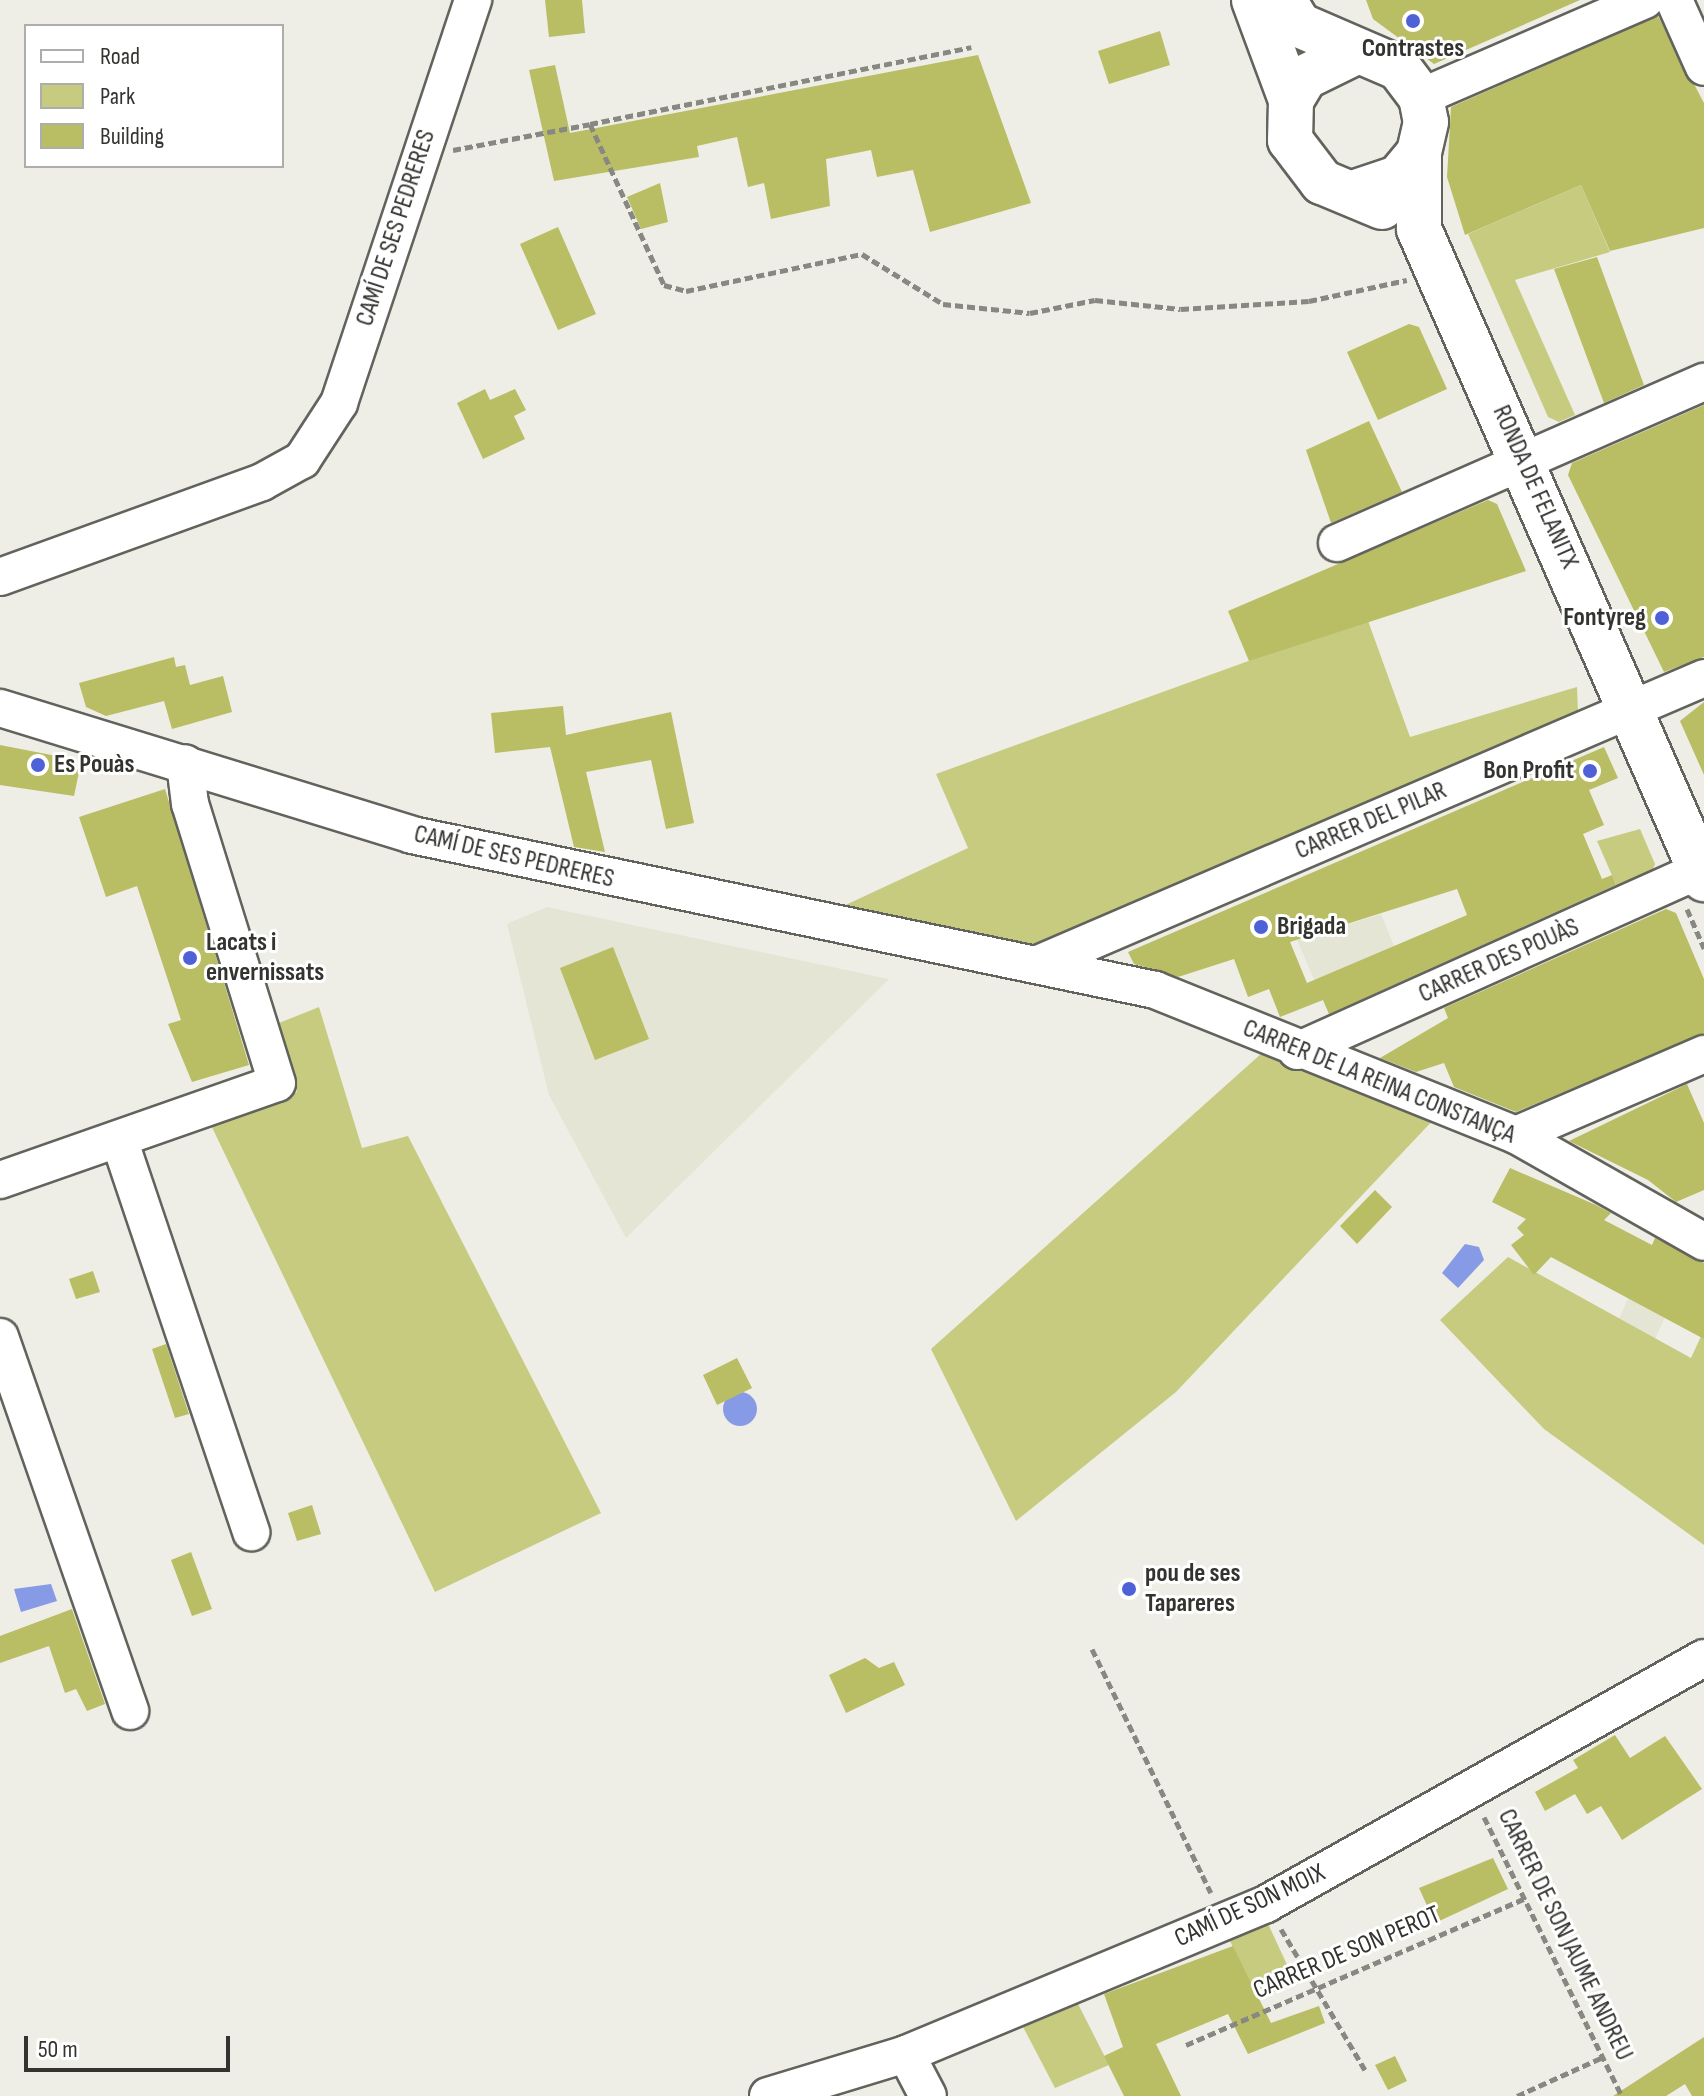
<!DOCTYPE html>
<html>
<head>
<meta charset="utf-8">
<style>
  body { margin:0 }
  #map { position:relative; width:1704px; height:2096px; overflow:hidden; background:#eeeee6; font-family:"Sofia Sans Condensed",sans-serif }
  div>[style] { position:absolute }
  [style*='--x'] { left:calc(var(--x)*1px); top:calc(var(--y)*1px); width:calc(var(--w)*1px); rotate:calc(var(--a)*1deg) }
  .built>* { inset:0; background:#e4e5d5 }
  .green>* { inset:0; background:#c7cb80 }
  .water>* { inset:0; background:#879ae6 }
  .round { border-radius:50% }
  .building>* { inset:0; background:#b9bd64 }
  .path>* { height:5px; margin-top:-2.5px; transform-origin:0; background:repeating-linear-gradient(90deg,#888883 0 8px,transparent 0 12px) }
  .roads { filter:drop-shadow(2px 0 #62635c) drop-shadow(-2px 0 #62635c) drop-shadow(0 2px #62635c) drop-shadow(0 -2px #62635c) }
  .minor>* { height:36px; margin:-18px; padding:0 18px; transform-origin:18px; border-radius:18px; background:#fff }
  .major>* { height:44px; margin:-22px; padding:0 22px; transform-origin:22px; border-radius:22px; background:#fff }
  .dots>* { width:22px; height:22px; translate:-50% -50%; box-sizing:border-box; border:4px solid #fff; border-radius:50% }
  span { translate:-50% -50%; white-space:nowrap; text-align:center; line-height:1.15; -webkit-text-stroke:6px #fff; paint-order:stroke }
  .poi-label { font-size:26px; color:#333330; font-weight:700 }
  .right { translate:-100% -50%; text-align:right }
  .left { translate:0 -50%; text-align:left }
  .street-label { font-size:26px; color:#333330 }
  .legend { position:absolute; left:24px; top:24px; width:260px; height:144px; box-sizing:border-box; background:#fff; border:2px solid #adadac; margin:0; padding:10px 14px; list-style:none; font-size:24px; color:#333330 }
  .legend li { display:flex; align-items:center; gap:16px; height:40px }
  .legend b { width:40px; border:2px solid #adadac }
  .scale { position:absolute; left:24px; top:2036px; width:206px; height:36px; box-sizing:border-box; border:4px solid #333330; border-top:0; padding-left:10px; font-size:24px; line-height:28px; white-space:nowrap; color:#333330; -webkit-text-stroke:6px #fff; paint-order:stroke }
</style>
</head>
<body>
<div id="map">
  <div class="built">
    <div style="clip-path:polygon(547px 907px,889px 979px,626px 1238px,549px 1095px,507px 924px)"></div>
    <div style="clip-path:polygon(1381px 914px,1408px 980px,1329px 1014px,1297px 940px)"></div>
    <div style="clip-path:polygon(1655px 1238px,1693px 1257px,1655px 1339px,1619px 1319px)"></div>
  </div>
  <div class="green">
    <div style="clip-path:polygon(1581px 185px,1610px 252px,1515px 280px,1575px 415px,1559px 422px,1548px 417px,1468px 234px)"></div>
    <div style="clip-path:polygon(1367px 618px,1410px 737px,1577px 687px,1578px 712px,1014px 956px,824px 915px,968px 848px,936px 774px)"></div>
    <div style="clip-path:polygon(1640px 829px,1655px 864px,1651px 874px,1618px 889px,1597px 841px)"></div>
    <div style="clip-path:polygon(319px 1007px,362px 1148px,408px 1136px,601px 1513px,435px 1592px,209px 1121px,297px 1092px,274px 1025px)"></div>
    <div style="clip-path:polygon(1262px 1053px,1437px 1116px,1176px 1392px,1016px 1521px,931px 1349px)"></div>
    <div style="clip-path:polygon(1508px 1257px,1691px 1358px,1704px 1330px,1704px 1545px,1544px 1429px,1440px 1320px)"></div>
    <div style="clip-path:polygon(1264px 1915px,1295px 1982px,1259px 1999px,1225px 1931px)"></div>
    <div style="clip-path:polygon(1075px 1998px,1109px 2065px,1055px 2088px,1020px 2021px)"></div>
  </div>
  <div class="water">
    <div style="clip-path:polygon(1465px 1244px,1479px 1247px,1484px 1260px,1458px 1288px,1442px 1273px)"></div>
    <div class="round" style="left:723px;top:1392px;width:34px;height:34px"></div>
    <div style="clip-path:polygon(51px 1584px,57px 1601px,21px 1612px,14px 1589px)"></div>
  </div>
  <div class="building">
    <div style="clip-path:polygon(545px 0,582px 0,585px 33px,549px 37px)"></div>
    <div style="clip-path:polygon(1366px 0,1580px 0,1434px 64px,1373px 19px)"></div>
    <div style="clip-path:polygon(1658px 16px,1704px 103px,1704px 228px,1610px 251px,1581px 185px,1465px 235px,1447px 177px,1451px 107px)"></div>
    <div style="clip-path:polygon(1160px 31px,1170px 65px,1109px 84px,1098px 51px)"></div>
    <div style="clip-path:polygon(978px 55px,1031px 203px,930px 232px,913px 170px,877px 177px,871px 150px,826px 159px,830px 206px,771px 219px,764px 183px,748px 187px,737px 137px,697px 146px,699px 157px,554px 181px,529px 70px,555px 65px,570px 133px)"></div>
    <div style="clip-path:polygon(660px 183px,668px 222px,641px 229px,627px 197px)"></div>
    <div style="clip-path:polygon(558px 227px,596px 314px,558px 330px,520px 244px)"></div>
    <div style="clip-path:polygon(1597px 257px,1644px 385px,1604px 403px,1554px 269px)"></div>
    <div style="clip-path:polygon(1409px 324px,1419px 327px,1447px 389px,1378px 420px,1347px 352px)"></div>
    <div style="clip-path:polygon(485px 389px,490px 400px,515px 389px,526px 410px,514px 416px,525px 439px,483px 459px,457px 403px)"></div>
    <div style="clip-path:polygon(1704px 405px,1704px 657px,1664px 672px,1568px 475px,1572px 463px)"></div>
    <div style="clip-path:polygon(1369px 421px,1402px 492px,1331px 523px,1306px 450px)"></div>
    <div style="clip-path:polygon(1488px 500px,1497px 504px,1526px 571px,1249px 661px,1228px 611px)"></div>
    <div style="clip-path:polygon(174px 657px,176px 667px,185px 665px,190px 685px,223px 676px,232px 712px,172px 729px,164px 701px,106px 716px,86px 707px,79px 683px)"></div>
    <div style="clip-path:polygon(1704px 702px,1704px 775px,1680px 721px)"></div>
    <div style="clip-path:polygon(563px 706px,566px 735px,671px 712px,694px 823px,666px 829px,651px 760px,586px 772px,605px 852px,574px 847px,550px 747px,495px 753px,491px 713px)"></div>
    <div style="clip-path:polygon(0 745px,72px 759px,79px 772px,74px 796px,0 785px)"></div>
    <div style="clip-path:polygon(evenodd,1604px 747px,1618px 778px,1589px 790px,1604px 825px,1583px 834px,1602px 879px,1612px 875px,1616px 885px,1329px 1014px,1323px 1000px,1280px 1017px,1269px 989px,1248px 997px,1234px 959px,1178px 977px,1134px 964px,1128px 952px,1604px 747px,1457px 889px,1467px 915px,1307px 983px,1290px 942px,1457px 889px)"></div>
    <div style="clip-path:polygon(165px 789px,249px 1065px,192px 1082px,168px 1024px,181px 1020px,137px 886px,106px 897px,79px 817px)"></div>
    <div style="clip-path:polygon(1666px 909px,1676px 913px,1704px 979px,1704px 1033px,1516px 1112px,1454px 1087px,1444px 1063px,1416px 1072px,1380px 1058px,1448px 1018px,1444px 1008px)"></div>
    <div style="clip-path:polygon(613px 947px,649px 1039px,595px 1060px,560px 968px)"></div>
    <div style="clip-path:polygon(1687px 1084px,1704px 1123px,1704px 1190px,1676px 1202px,1648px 1180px,1569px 1141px)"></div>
    <div style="clip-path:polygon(1510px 1168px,1596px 1205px,1611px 1213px,1604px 1220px,1652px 1245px,1655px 1238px,1704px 1263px,1704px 1339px,1551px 1257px,1534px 1275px,1511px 1245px,1524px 1235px,1517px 1228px,1526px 1219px,1492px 1202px)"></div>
    <div style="clip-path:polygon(1375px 1190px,1392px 1207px,1357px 1244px,1340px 1226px)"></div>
    <div style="clip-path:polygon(93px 1271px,100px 1292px,76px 1299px,69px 1279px)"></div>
    <div style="clip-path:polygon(166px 1344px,189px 1414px,175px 1418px,152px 1349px)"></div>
    <div style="clip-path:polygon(737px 1358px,752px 1388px,717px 1405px,703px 1375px)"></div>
    <div style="clip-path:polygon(312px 1505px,321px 1534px,297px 1541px,288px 1513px)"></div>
    <div style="clip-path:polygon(191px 1552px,212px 1609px,192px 1616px,171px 1560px)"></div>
    <div style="clip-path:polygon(72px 1609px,105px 1704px,87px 1711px,76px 1689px,65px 1693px,49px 1646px,0 1663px,0 1636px)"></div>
    <div style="clip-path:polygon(865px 1658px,879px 1668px,894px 1662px,905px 1685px,846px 1713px,829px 1675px)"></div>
    <div style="clip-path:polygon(1615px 1735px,1630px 1758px,1665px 1736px,1702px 1789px,1622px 1840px,1601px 1806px,1587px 1814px,1575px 1794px,1545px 1811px,1535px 1792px,1578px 1768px,1573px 1760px)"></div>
    <div style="clip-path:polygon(1493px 1858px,1508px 1889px,1435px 1923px,1419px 1888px)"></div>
    <div style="clip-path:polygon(1233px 1946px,1271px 2023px,1319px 2006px,1325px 2023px,1248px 2054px,1228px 2014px,1156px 2044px,1181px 2096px,1124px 2096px,1104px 2056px,1123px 2047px,1104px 1994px)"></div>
    <div style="clip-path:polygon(1704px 2037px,1704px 2096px,1692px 2096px,1685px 2084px,1666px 2096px,1613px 2096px)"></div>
    <div style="clip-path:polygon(1395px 2056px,1407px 2081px,1388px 2090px,1375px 2065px)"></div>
  </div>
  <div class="path">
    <div style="--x:590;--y:124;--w:389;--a:-11.4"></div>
    <div style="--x:453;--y:150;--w:139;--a:-10.7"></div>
    <div style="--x:590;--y:124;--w:177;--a:65.3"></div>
    <div style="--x:664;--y:285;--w:23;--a:15"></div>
    <div style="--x:686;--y:291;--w:180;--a:-11.9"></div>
    <div style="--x:862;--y:254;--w:95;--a:31.7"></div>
    <div style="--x:943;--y:304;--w:87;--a:5.9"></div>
    <div style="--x:1030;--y:313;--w:66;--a:-11.3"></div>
    <div style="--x:1095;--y:300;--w:86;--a:6"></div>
    <div style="--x:1181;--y:309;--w:128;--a:-3.6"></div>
    <div style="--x:1309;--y:301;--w:100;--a:-12.1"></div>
    <div style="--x:1687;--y:909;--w:43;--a:66.4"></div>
    <div style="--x:1092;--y:1649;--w:271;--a:64"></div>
    <div style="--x:1484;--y:1817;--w:311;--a:63.7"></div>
    <div style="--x:1281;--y:1929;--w:164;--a:59.2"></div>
    <div style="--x:1186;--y:2045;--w:368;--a:-23.4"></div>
    <div style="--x:1517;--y:2096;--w:94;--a:-24.4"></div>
  </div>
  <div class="roads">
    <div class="minor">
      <div style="--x:1674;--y:0;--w:73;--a:65.9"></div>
      <div style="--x:1421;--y:97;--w:244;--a:-23.4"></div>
      <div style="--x:1337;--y:543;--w:401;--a:-23.7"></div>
      <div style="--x:0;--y:577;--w:279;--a:-19.9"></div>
      <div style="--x:262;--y:482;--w:46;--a:-28.8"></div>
      <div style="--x:302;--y:460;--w:68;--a:-57"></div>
      <div style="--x:339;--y:403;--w:425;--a:-71.6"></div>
      <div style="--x:0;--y:708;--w:431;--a:17.1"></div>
      <div style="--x:412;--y:835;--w:759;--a:11.78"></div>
      <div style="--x:1155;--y:990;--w:389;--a:21.9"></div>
      <div style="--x:1516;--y:1135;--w:216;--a:29.6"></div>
      <div style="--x:1038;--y:964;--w:725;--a:-23.24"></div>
      <div style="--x:1297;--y:1051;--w:442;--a:-24.2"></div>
      <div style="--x:1516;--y:1135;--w:205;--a:-23.3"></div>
      <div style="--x:119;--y:1139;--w:415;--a:71.4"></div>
      <div style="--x:0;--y:1180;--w:293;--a:-19.3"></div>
      <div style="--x:277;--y:1083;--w:292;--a:-107.3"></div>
      <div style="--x:190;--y:804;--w:41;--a:-97"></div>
      <div style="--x:0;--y:1337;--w:396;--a:70.8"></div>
      <div style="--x:906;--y:2054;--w:47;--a:62.4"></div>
      <div style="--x:768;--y:2096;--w:144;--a:-16.9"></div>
      <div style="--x:906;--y:2054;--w:390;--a:-22.6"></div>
      <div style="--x:1266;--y:1904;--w:502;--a:-29.32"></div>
    </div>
    <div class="major">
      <div style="--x:1254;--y:0;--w:107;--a:69.7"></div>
      <div style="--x:1284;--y:0;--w:29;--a:59"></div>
      <div style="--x:1299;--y:25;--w:109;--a:23.3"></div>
      <div style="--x:1399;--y:68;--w:36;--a:53"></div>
      <div style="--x:1421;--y:97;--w:25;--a:79"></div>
      <div style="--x:1426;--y:122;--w:32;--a:103"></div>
      <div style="--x:1419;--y:153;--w:33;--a:130"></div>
      <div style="--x:1398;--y:178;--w:44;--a:161.6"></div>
      <div style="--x:1354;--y:53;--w:55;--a:153.9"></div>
      <div style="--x:1305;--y:77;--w:27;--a:121"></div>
      <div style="--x:1291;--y:100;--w:40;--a:91.4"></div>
      <div style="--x:1290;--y:140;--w:53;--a:52.7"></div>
      <div style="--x:1322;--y:182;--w:65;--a:22.6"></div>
      <div style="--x:1419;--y:153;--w:76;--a:90"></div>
      <div style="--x:1419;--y:229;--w:710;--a:66.32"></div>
    </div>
  </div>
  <div class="dots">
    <div style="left:1413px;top:21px;background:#4e61d6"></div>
    <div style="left:1662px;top:618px;background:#4e61d6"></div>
    <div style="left:38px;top:765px;background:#4e61d6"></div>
    <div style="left:1590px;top:771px;background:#4e61d6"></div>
    <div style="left:1261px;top:927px;background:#4e61d6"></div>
    <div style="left:190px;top:958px;background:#4e61d6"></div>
    <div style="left:1129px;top:1589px;background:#4e61d6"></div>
  </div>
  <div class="poi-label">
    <span style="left:1413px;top:49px">Contrastes</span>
    <span class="right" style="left:1646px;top:618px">Fontyreg</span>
    <span class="left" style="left:54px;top:765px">Es Pouàs</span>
    <span class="right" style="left:1574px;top:771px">Bon Profit</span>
    <span class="left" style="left:1277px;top:927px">Brigada</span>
    <span class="left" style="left:206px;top:958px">Lacats i<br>envernissats</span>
    <span class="left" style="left:1145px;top:1589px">pou de ses<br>Tapareres</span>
  </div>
  <div class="street-label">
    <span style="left:396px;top:228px;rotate:-72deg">CAMÍ DE SES PEDRERES</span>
    <span style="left:1535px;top:487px;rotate:66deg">RONDA DE FELANITX</span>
    <span style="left:1371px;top:821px;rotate:-23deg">CARRER DEL PILAR</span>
    <span style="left:514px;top:857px;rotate:13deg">CAMÍ DE SES PEDRERES</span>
    <span style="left:1499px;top:961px;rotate:-24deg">CARRER DES POUÀS</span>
    <span style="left:1379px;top:1082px;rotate:22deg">CARRER DE LA REINA CONSTANÇA</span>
    <span style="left:1250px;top:1906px;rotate:-25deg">CAMÍ DE SON MOIX</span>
    <span style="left:1565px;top:1935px;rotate:64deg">CARRER DE SON JAUME ANDREU</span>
    <span style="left:1347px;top:1953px;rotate:-23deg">CARRER DE SON PEROT</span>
  </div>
  <ul class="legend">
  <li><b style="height:10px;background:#fff"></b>Road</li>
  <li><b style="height:22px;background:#c7cb80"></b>Park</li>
  <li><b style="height:22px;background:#b9bd64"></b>Building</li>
  </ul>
  <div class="scale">50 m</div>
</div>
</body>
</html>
